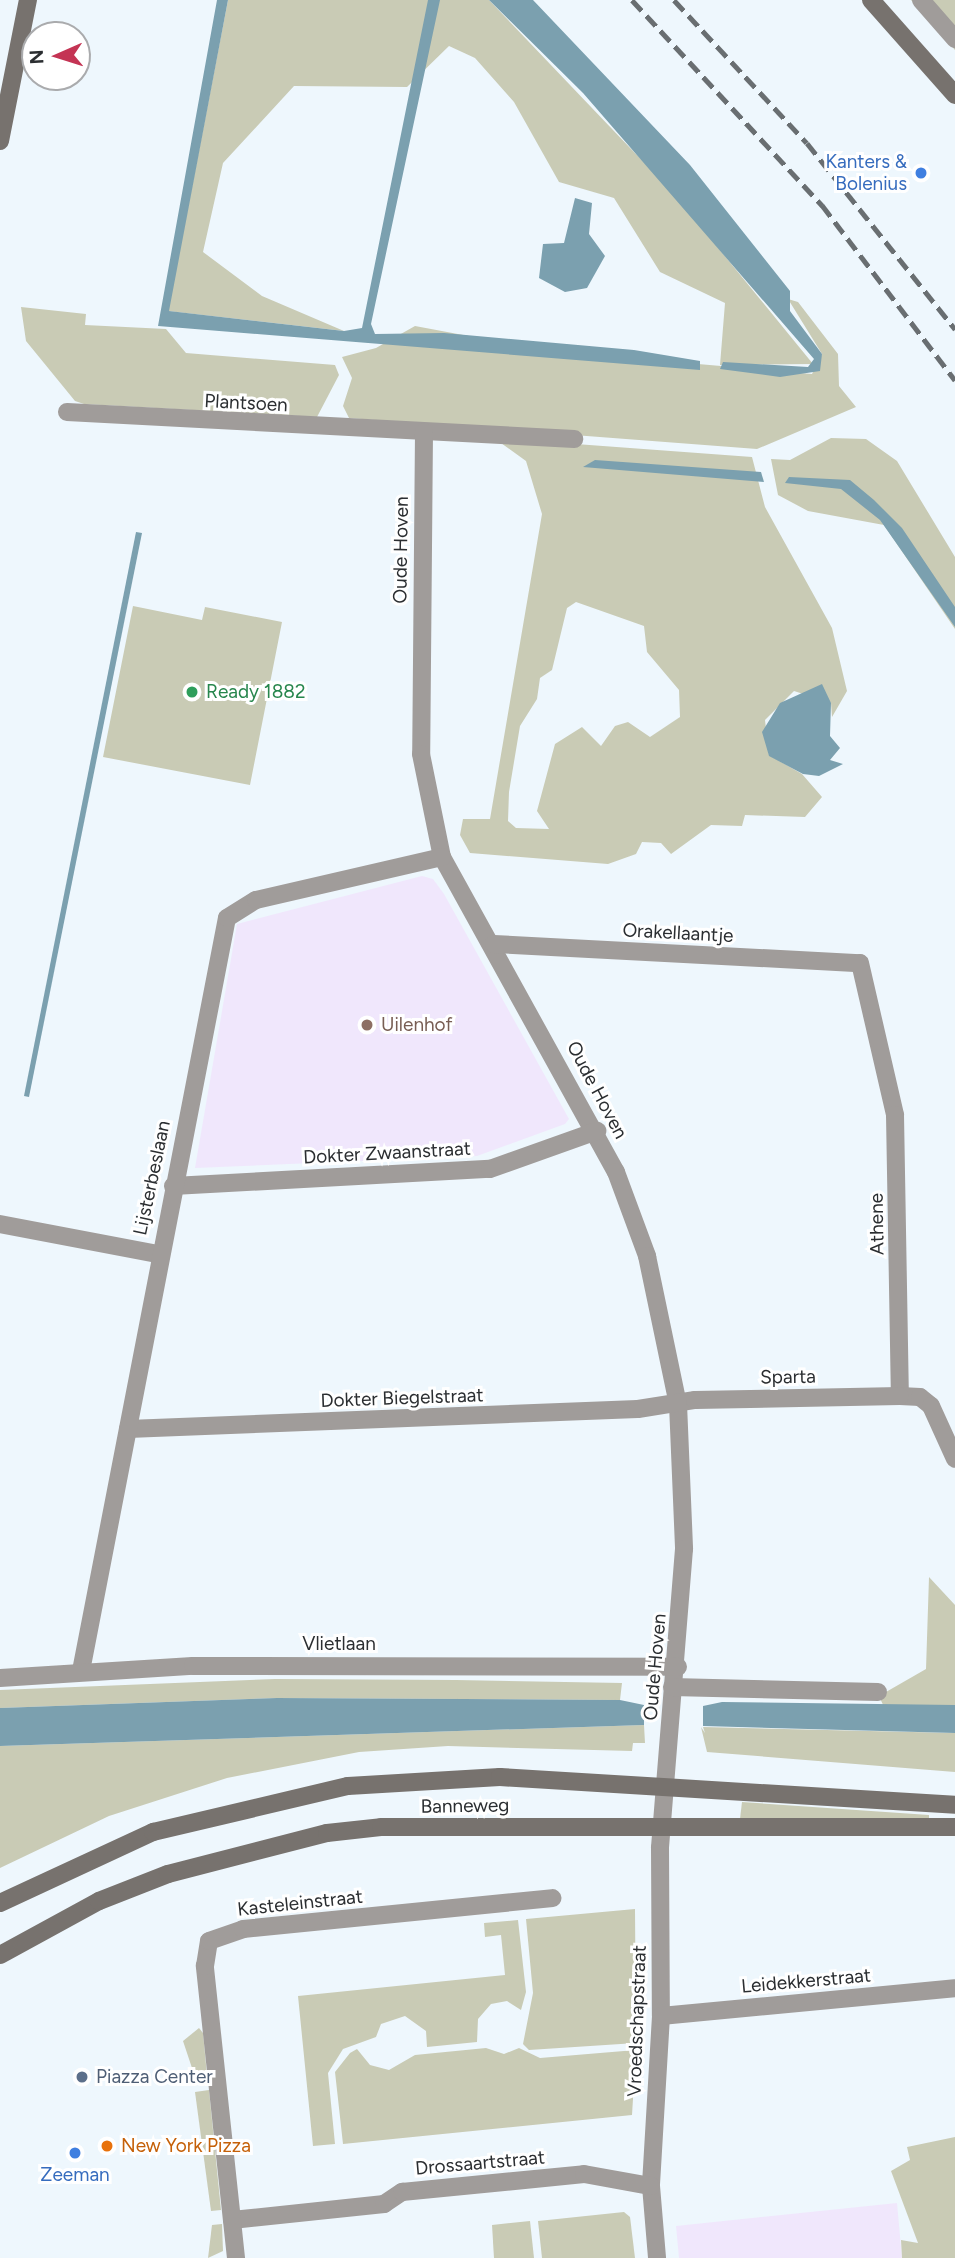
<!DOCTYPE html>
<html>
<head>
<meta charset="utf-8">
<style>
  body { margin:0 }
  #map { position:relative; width:955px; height:2258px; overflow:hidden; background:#eef7fd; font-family:Figtree,sans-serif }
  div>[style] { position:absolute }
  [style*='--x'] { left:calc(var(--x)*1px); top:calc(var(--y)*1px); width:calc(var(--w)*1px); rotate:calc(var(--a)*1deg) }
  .education>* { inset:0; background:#f0e7fc }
  .green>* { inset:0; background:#c9cbb5 }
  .water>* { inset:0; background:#7ba0af }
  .street>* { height:18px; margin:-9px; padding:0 9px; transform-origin:9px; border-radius:9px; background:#a09c9a }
  .secondary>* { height:18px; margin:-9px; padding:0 9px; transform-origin:9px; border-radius:9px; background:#77726e }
  .rail>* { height:5px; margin-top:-2.5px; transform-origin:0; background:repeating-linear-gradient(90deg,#696e71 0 14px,transparent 0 21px) }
  .dots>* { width:19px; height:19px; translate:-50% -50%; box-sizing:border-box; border:4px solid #fff; border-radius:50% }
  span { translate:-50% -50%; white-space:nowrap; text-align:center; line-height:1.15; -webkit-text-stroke:6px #fff; paint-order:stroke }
  .shop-label { font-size:19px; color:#366cbe }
  .right { translate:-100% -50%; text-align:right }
  .street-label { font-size:19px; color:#2b2e31 }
  .leisure-label { font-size:19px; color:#27864d }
  .left { translate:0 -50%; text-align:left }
  .education-label { font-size:19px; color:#785e54 }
  .service-label { font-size:19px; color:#4e5e75 }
  .food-label { font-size:19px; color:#c56008 }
  .north { position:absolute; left:21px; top:21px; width:70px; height:70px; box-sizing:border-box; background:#fff; border:2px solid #aaabad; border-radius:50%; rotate:267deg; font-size:19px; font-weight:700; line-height:28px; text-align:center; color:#2b2e31 }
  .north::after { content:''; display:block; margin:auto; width:24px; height:32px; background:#c43454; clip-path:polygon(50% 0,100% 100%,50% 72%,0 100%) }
</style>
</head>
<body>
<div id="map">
  <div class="education">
    <div style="clip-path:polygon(422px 876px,433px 879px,444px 894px,569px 1119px,565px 1124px,477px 1156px,195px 1168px,237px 924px)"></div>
    <div style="clip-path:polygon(897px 2203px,902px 2258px,679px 2258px,676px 2226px)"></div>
  </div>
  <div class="green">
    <div style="clip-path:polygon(228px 0,489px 0,675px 195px,813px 364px,720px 365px,725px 303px,660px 272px,614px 198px,559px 182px,514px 102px,475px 58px,449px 46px,407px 87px,294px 86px,223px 163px,203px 252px,262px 296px,344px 331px,168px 311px)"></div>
    <div style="clip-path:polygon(911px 0,955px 0,955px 50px)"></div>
    <div style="clip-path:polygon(788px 299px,798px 302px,838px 354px,839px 386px,856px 407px,757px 449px,349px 418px,343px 406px,352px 378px,342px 357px,376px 348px,415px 326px,549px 351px,812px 374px,822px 354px)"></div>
    <div style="clip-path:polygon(21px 307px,86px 314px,85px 325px,166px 329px,186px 353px,335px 365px,339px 375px,317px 417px,84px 404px,75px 401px,26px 341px)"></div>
    <div style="clip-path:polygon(evenodd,494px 438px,752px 457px,765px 507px,832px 628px,847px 691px,832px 717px,831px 703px,794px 691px,765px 720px,769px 755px,802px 774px,822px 797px,805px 817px,745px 815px,742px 826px,711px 825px,671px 854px,661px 843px,642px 842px,636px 854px,608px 864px,470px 853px,460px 835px,463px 819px,490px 819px,542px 514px,526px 461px,494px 438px,576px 602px,644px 626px,647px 652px,679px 690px,680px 717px,650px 737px,628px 722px,615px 726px,601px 746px,582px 727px,555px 744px,537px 811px,549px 829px,516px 828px,508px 821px,509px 792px,520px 726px,537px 699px,540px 678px,552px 670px,567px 608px,576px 602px)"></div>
    <div style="clip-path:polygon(831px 438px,866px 439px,897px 461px,955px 557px,955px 629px,884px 525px,808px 511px,778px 495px,771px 459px,790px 460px)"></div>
    <div style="clip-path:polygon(133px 606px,202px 620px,205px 607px,282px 622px,250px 785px,103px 757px)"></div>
    <div style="clip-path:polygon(929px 1577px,955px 1605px,955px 1705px,884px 1707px,879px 1696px,926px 1669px)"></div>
    <div style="clip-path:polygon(275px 1679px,456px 1680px,622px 1683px,620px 1700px,277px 1698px,0 1708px,0 1690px)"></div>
    <div style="clip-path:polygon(644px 1725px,645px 1743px,633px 1743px,632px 1751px,448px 1746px,359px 1752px,227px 1778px,109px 1816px,0 1868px,0 1746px)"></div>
    <div style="clip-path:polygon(701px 1727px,705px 1733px,703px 1727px,955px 1733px,955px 1772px,707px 1752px)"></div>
    <div style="clip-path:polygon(742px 1802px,929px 1815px,929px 1820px,740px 1819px)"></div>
    <div style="clip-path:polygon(635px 1909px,636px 2043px,529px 2050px,523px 2044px,533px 1993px,526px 1919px)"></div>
    <div style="clip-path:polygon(518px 1920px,526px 1992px,521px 2010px,507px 2001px,491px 2004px,478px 2019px,477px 2042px,427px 2047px,426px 2031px,405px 2016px,381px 2024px,376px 2037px,343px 2049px,328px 2073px,335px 2144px,313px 2146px,298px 1996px,505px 1975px,501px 1935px,485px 1937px,484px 1923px)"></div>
    <div style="clip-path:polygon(199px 2028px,203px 2033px,207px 2075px,192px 2068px,183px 2041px)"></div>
    <div style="clip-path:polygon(486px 2048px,504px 2054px,519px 2048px,540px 2058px,636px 2050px,632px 2115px,343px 2144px,335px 2072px,350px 2053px,357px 2049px,370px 2065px,389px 2070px,415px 2055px)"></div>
    <div style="clip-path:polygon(209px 2090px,221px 2210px,211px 2211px,195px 2092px)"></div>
    <div style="clip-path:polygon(955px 2137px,955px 2258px,902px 2258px,901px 2240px,918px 2243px,891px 2171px,910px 2160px,907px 2147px)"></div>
    <div style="clip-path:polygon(624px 2212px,630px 2217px,635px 2258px,542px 2258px,538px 2221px)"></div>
    <div style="clip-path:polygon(530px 2221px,534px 2258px,494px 2258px,492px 2225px)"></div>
    <div style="clip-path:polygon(222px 2224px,223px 2251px,208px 2258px,212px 2225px)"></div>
  </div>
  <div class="water">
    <div style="clip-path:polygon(217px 0,228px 0,169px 311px,344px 331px,362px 328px,428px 0,440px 0,371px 324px,375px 334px,444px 333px,634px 350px,700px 361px,700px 370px,158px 326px)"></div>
    <div style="clip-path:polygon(489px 0,533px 0,690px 165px,790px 291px,790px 311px,822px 354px,820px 371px,780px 377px,720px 369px,723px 362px,808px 367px,814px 359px,583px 93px)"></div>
    <div style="clip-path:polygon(575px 198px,592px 203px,589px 234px,605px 256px,587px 288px,565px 292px,539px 278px,543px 244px,564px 243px)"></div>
    <div style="clip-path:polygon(595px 460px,761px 472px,764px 482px,583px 467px)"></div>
    <div style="clip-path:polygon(789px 477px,850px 480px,874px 500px,902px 528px,955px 607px,955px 627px,880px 520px,841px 489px,785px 483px)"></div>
    <div style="clip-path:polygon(136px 532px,142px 533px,29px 1097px,24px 1096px)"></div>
    <div style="clip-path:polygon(822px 684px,831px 703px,830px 736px,840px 748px,830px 760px,843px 764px,819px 776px,803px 774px,769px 756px,762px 732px,780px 703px)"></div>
    <div style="clip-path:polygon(277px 1698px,620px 1700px,644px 1705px,644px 1725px,0 1746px,0 1708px)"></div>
    <div style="clip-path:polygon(722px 1702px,955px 1705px,955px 1733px,703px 1726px,703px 1706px)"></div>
  </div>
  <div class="street">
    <div style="--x:921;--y:0;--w:52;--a:48.9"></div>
    <div style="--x:67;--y:412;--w:508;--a:3.05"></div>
    <div style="--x:424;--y:432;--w:322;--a:90.5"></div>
    <div style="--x:421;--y:754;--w:105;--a:78.5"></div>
    <div style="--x:442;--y:857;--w:360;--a:61.1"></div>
    <div style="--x:616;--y:1172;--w:90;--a:69.7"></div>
    <div style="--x:647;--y:1256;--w:151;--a:78.2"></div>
    <div style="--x:678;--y:1404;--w:145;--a:87.6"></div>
    <div style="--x:684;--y:1549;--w:300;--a:94.6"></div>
    <div style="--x:660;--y:1848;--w:168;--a:89.7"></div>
    <div style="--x:661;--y:2016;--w:170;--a:93.4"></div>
    <div style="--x:651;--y:2186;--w:72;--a:85.2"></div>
    <div style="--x:494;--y:944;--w:366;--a:3"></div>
    <div style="--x:860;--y:963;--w:156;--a:77"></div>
    <div style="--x:895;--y:1115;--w:281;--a:89"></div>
    <div style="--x:900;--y:1396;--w:20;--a:3"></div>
    <div style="--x:920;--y:1397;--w:14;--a:39"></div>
    <div style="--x:931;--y:1406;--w:58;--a:65.6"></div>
    <div style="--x:173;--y:1186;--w:317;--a:-3.1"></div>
    <div style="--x:490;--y:1169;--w:114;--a:-19.6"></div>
    <div style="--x:0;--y:1224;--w:161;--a:10.8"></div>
    <div style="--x:128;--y:1429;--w:510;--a:-2.25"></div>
    <div style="--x:638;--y:1409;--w:58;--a:-9"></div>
    <div style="--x:695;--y:1400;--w:205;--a:-1.1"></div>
    <div style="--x:81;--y:1671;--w:767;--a:-79.03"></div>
    <div style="--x:227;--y:918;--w:34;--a:-32"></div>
    <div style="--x:256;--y:900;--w:191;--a:-13"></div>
    <div style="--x:0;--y:1678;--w:193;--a:-3.6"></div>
    <div style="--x:193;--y:1666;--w:485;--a:0.1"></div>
    <div style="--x:672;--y:1687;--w:206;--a:1.4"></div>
    <div style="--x:661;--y:2016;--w:295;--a:-5.4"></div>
    <div style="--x:232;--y:2220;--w:153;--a:-6"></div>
    <div style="--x:384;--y:2204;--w:22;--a:-34"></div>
    <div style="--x:402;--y:2192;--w:183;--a:-5.6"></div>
    <div style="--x:584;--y:2174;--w:68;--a:10.2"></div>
    <div style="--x:236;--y:2258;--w:294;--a:-96.1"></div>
    <div style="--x:205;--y:1966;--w:25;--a:-81"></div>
    <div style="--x:209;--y:1941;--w:36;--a:-19"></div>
    <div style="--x:243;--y:1929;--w:311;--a:-5.7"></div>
  </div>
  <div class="secondary">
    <div style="--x:871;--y:0;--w:127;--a:48.5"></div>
    <div style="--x:0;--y:141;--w:144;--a:-78.8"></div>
    <div style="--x:0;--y:1903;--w:169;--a:-24.9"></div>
    <div style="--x:153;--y:1832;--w:200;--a:-13.3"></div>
    <div style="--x:348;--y:1786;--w:152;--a:-3.4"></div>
    <div style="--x:500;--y:1777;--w:456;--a:3.5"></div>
    <div style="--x:0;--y:1955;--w:113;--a:-28.6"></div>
    <div style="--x:99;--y:1901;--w:74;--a:-21.4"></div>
    <div style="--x:168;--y:1874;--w:164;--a:-14.5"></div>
    <div style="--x:327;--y:1833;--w:54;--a:-6.3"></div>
    <div style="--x:381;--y:1827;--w:574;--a:0"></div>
  </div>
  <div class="rail">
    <div style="--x:632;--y:0;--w:280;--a:47.2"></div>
    <div style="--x:822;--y:205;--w:220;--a:52.8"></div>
    <div style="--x:674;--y:0;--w:195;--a:47.1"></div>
    <div style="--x:807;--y:143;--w:238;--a:51.5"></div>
  </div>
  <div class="dots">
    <div style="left:921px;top:173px;background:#3f7fe0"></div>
    <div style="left:192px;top:692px;background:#2e9e5b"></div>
    <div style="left:367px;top:1025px;background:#8d6e63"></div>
    <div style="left:82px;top:2077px;background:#5c6f8a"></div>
    <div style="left:107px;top:2146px;background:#e8710a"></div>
    <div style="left:75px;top:2153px;background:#3f7fe0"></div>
  </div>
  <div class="shop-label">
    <span class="right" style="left:907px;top:173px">Kanters &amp;<br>Bolenius</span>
    <span style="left:75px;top:2175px">Zeeman</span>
  </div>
  <div class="street-label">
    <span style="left:246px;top:403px;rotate:3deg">Plantsoen</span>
    <span style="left:401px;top:550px;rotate:-89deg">Oude Hoven</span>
    <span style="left:678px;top:933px;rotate:3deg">Orakellaantje</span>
    <span style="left:597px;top:1090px;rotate:62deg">Oude Hoven</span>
    <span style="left:387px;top:1153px;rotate:-3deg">Dokter Zwaanstraat</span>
    <span style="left:152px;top:1178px;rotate:-78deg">Lijsterbeslaan</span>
    <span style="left:877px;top:1224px;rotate:-91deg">Athene</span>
    <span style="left:788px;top:1377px;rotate:-1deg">Sparta</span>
    <span style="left:402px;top:1398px;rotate:-2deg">Dokter Biegelstraat</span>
    <span style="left:339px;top:1644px">Vlietlaan</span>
    <span style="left:655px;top:1667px;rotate:-85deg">Oude Hoven</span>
    <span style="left:465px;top:1806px;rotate:-1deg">Banneweg</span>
    <span style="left:300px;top:1903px;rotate:-6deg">Kasteleinstraat</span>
    <span style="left:806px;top:1981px;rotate:-5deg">Leidekkerstraat</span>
    <span style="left:637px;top:2021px;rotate:-88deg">Vroedschapstraat</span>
    <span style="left:480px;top:2163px;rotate:-5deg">Drossaartstraat</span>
  </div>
  <div class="leisure-label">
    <span class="left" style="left:206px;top:692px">Ready 1882</span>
  </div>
  <div class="education-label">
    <span class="left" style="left:381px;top:1025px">Uilenhof</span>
  </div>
  <div class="service-label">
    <span class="left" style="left:96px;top:2077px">Piazza Center</span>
  </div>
  <div class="food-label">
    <span class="left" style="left:121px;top:2146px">New York Pizza</span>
  </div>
  <div class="north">N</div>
</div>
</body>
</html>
